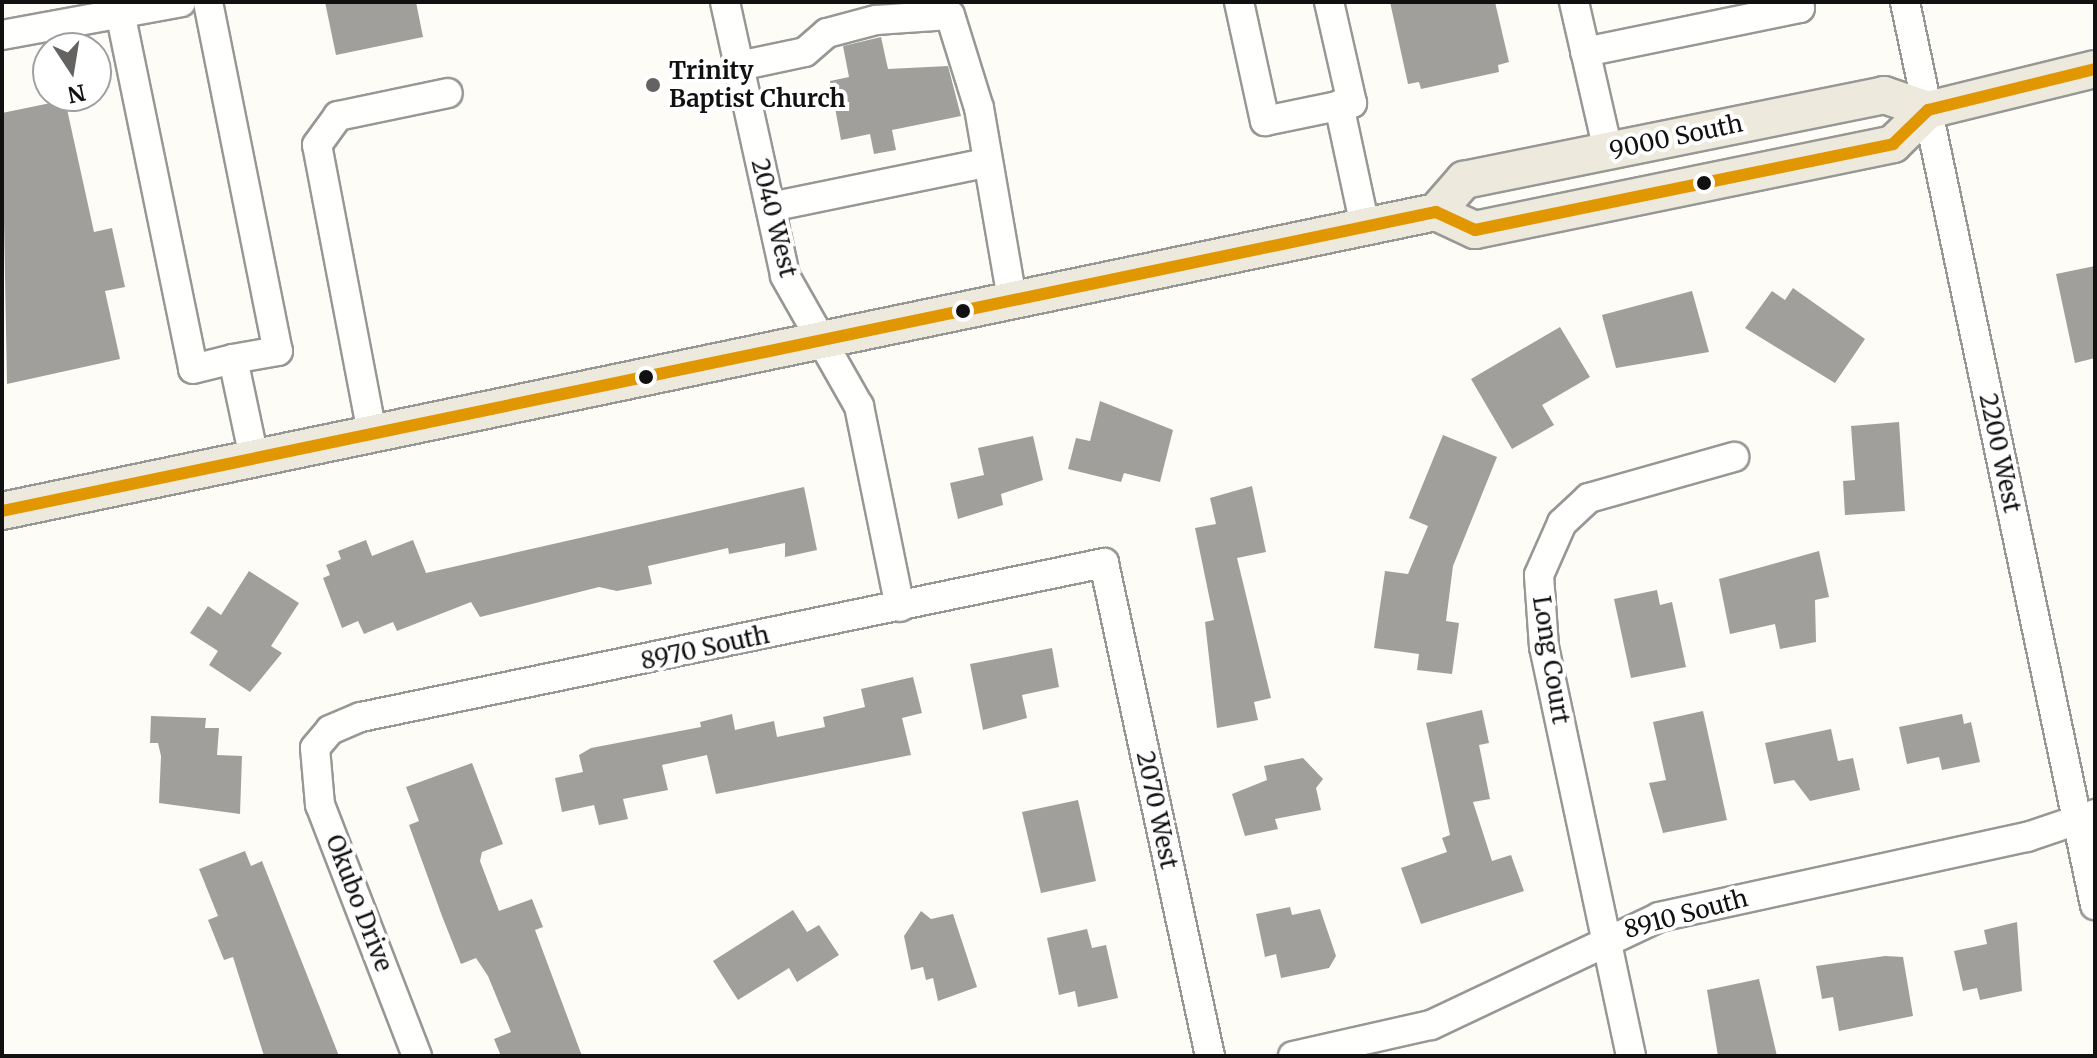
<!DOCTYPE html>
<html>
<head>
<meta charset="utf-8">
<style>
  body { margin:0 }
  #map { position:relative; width:2097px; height:1058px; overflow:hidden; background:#fdfcf7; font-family:Merriweather,serif }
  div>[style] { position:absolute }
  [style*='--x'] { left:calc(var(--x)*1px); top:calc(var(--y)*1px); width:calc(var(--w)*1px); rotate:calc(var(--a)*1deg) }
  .building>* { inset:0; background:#a19f9c }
  .roads { filter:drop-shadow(2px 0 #979795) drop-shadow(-2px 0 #979795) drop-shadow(0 2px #979795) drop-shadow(0 -2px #979795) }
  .minor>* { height:28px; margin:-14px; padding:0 14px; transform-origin:14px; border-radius:14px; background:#fffffe }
  .major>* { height:36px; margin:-18px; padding:0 18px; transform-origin:18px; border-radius:18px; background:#ede9dc }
  .bus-1>* { height:12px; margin:-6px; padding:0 6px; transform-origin:6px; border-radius:6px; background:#e09702 }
  .dots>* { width:22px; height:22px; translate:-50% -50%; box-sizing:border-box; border:4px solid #fff; border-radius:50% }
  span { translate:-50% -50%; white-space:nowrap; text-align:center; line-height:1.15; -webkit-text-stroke:8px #fff; paint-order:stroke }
  .poi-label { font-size:24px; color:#111; font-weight:700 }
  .left { translate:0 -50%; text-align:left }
  .street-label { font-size:24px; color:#111 }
  .frame { position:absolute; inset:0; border:4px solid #111; pointer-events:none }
  .north { position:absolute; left:32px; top:32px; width:80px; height:80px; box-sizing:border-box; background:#fff; border:2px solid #a0a0a0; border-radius:50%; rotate:168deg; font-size:22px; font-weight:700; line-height:32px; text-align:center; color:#111 }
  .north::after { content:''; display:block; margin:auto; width:28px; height:36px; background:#646362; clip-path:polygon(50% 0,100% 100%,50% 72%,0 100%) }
</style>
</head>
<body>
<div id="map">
  <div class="building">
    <div style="clip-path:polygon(325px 2px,416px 2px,423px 37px,336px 55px)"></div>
    <div style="clip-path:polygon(1390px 2px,1495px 2px,1509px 62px,1498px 65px,1499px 72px,1421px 89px,1419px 82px,1408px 84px)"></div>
    <div style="clip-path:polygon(881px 37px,888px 69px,948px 66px,961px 116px,892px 130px,896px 150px,874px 154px,870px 134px,841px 140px,830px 81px,849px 77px,843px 46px)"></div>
    <div style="clip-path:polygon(65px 100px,94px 232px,112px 228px,125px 287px,105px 291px,120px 359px,7px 384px,2px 113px)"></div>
    <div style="clip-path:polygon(2095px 266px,2095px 358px,2075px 363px,2056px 274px)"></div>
    <div style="clip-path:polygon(1793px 288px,1865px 339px,1835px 383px,1745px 328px,1772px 291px,1785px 300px)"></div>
    <div style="clip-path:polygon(1692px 291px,1709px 352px,1616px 368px,1602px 315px)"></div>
    <div style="clip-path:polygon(1560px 327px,1590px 377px,1542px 405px,1554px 425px,1512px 449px,1471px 379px)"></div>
    <div style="clip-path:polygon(1100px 401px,1173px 430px,1160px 482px,1124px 473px,1121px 482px,1068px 469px,1076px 438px,1090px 441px)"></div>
    <div style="clip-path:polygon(1899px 422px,1905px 511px,1845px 515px,1843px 481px,1855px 480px,1851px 426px)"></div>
    <div style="clip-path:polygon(1443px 435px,1497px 457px,1453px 566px,1446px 621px,1459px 623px,1452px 674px,1417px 670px,1419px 654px,1374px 648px,1385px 571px,1408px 574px,1428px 526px,1409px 518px)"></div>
    <div style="clip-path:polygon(1033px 436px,1043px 480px,1001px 494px,1003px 505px,958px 519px,950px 483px,984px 475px,978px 448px)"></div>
    <div style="clip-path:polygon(1252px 486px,1266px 552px,1237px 558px,1271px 698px,1254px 702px,1258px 720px,1217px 728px,1205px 622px,1214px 620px,1195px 528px,1216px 524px,1210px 498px)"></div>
    <div style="clip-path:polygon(804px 487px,817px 550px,785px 557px,785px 543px,729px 554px,728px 548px,648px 566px,652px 584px,617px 591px,599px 587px,480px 617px,471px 602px,397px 631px,393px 622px,364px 634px,358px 621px,342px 628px,323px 578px,330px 575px,326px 565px,341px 559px,338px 551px,366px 540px,372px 556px,413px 540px,426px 573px)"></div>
    <div style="clip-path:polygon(1819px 551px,1829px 597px,1815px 600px,1816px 642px,1780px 649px,1775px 624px,1730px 634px,1719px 579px)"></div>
    <div style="clip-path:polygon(249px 571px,299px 603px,271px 646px,282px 653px,250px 692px,209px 665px,218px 651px,190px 633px,208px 606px,221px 615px)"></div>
    <div style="clip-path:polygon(1657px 590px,1660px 605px,1672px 602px,1686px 667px,1631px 678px,1614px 599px)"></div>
    <div style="clip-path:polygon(1052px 648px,1059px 687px,1022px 695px,1027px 718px,983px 730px,970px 664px)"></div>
    <div style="clip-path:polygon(913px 677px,922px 713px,902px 718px,911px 755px,716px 794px,707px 755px,662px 765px,668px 790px,623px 799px,628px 819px,599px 825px,594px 805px,562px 812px,555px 778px,583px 772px,579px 755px,591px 748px,701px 727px,700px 722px,732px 714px,735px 730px,774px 721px,777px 737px,825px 727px,823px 717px,865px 707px,861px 689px)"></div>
    <div style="clip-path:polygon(1482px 710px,1489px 743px,1479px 745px,1490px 799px,1473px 802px,1492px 861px,1511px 855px,1524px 891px,1421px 924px,1401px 868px,1447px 852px,1442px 838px,1450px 835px,1426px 723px)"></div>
    <div style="clip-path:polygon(1703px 711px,1727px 820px,1663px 833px,1649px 783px,1666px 780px,1653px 722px)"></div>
    <div style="clip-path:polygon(1962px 714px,1964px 724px,1971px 722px,1980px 762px,1942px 770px,1939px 757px,1907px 764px,1899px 727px)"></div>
    <div style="clip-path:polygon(151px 716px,206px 718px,205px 728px,219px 728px,217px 755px,242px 756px,240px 814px,159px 803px,161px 756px,158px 743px,150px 743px)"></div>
    <div style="clip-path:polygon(1831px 729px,1838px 761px,1853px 758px,1860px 790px,1810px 801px,1794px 780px,1774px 784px,1765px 743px)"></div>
    <div style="clip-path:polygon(1303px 758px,1323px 779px,1316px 788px,1321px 810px,1275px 819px,1278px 829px,1245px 836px,1232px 794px,1267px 780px,1264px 766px)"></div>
    <div style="clip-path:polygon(472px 763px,503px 844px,482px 852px,480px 861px,499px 911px,532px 899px,543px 927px,535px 930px,582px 1056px,501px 1056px,494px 1039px,511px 1032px,488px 976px,476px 958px,461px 964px,442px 916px,409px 825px,419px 821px,406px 787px)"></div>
    <div style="clip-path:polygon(1078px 800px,1096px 881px,1041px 893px,1022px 812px)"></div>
    <div style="clip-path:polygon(245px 851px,251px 866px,262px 861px,339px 1056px,264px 1056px,233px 957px,224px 960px,208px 920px,218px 916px,199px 869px)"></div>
    <div style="clip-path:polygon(1290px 907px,1292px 915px,1320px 909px,1336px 956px,1329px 968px,1281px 978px,1276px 954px,1265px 957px,1256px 914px)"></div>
    <div style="clip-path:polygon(793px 910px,807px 932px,819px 925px,839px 955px,797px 982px,789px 968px,738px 1000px,713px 961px)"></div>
    <div style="clip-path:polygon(921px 911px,931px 919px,953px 914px,977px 987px,938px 1001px,933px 978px,926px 980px,923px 967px,911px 970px,904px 936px)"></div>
    <div style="clip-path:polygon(2017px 922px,2022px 991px,1980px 1000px,1977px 988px,1963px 991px,1954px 951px,1987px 944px,1984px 930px)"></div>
    <div style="clip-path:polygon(1087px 929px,1092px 948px,1106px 945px,1118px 998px,1078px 1007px,1075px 991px,1059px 995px,1047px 938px)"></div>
    <div style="clip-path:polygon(1885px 956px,1903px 957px,1913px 1016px,1839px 1031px,1833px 997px,1822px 999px,1816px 966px)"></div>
    <div style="clip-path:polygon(1759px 979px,1777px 1056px,1718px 1056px,1707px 990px)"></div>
  </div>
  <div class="roads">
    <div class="minor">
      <div style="--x:208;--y:2;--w:356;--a:78.7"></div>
      <div style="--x:278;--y:351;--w:46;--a:169.9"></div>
      <div style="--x:233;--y:359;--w:101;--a:78"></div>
      <div style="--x:725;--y:2;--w:280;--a:77.6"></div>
      <div style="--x:785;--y:276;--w:150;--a:60.4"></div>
      <div style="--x:859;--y:406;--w:205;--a:78.5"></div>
      <div style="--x:1239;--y:2;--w:122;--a:77.7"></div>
      <div style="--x:1265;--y:121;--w:89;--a:-11.7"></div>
      <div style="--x:1352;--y:103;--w:104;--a:-102.8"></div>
      <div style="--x:1574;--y:2;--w:153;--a:77.1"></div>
      <div style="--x:1905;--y:2;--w:923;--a:78.12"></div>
      <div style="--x:120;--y:12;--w:364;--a:78.4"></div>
      <div style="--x:193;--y:369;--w:41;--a:-14"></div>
      <div style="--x:2;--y:35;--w:182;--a:-10.4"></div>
      <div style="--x:1585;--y:52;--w:219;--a:-11.6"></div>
      <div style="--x:1800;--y:8;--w:6;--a:-99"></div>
      <div style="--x:739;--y:66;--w:67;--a:-12"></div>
      <div style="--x:805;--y:52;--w:29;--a:-41"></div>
      <div style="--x:827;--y:33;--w:51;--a:-14.9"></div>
      <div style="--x:876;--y:20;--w:74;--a:-3.9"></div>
      <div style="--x:950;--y:15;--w:97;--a:72.7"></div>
      <div style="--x:979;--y:108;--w:194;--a:80.2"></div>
      <div style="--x:1339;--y:105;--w:124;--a:77.9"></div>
      <div style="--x:771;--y:207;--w:218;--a:-11.6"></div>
      <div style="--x:372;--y:433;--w:293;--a:-100.8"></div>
      <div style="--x:317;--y:145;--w:36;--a:-54"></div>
      <div style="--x:338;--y:116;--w:112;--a:-11.8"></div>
      <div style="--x:417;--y:1056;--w:269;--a:-111.1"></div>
      <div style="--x:320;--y:805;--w:57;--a:-95"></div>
      <div style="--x:315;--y:748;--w:23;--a:-50"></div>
      <div style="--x:330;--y:730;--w:34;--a:-23"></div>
      <div style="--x:361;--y:717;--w:759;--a:-11.71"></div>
      <div style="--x:1104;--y:563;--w:504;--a:77.87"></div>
      <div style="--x:1293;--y:1056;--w:141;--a:-12.7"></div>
      <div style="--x:1431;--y:1025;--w:252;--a:-25.3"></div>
      <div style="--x:1659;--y:917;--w:377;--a:-12.3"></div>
      <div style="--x:2027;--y:837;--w:72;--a:-18.7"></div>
      <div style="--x:1631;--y:1056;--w:418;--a:-102"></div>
      <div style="--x:1544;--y:647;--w:72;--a:-94"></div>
      <div style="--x:1539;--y:575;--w:57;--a:-66.1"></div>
      <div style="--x:1562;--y:523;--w:37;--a:-43"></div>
      <div style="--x:1589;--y:498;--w:151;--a:-15.8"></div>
    </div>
    <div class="major">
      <div style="--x:1436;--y:212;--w:43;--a:-48.8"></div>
      <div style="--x:1464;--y:180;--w:429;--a:-11.4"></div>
      <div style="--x:1884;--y:95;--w:46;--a:18.8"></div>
      <div style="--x:2;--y:511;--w:1465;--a:-11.78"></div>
      <div style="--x:1436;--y:212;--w:43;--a:24.8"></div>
      <div style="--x:1475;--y:230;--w:427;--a:-11.6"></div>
      <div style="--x:1893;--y:144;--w:49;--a:-44.2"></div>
      <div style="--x:1928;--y:110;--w:172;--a:-13.8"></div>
    </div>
  </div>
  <div class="bus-1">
    <div style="--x:2;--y:511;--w:1465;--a:-11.78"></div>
    <div style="--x:1436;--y:212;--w:43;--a:24.8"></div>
    <div style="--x:1475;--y:230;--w:427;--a:-11.6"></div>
    <div style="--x:1893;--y:144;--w:49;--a:-44.2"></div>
    <div style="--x:1928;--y:110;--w:172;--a:-13.8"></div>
  </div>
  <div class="dots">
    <div style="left:653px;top:85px;background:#646362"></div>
    <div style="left:1704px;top:183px;background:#111"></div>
    <div style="left:963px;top:311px;background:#111"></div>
    <div style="left:646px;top:377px;background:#111"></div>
  </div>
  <div class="poi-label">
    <span class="left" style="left:669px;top:85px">Trinity<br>Baptist Church</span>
  </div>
  <div class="street-label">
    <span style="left:1676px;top:137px;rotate:-12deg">9000 South</span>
    <span style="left:774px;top:218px;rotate:76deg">2040 West</span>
    <span style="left:2000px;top:453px;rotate:78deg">2200 West</span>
    <span style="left:705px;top:648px;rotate:-12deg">8970 South</span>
    <span style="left:1551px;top:660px;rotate:81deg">Long Court</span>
    <span style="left:1157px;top:810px;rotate:78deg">2070 West</span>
    <span style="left:359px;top:903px;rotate:69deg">Okubo Drive</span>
    <span style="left:1686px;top:914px;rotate:-15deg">8910 South</span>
  </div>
  <div class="frame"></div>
  <div class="north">N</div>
</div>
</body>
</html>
